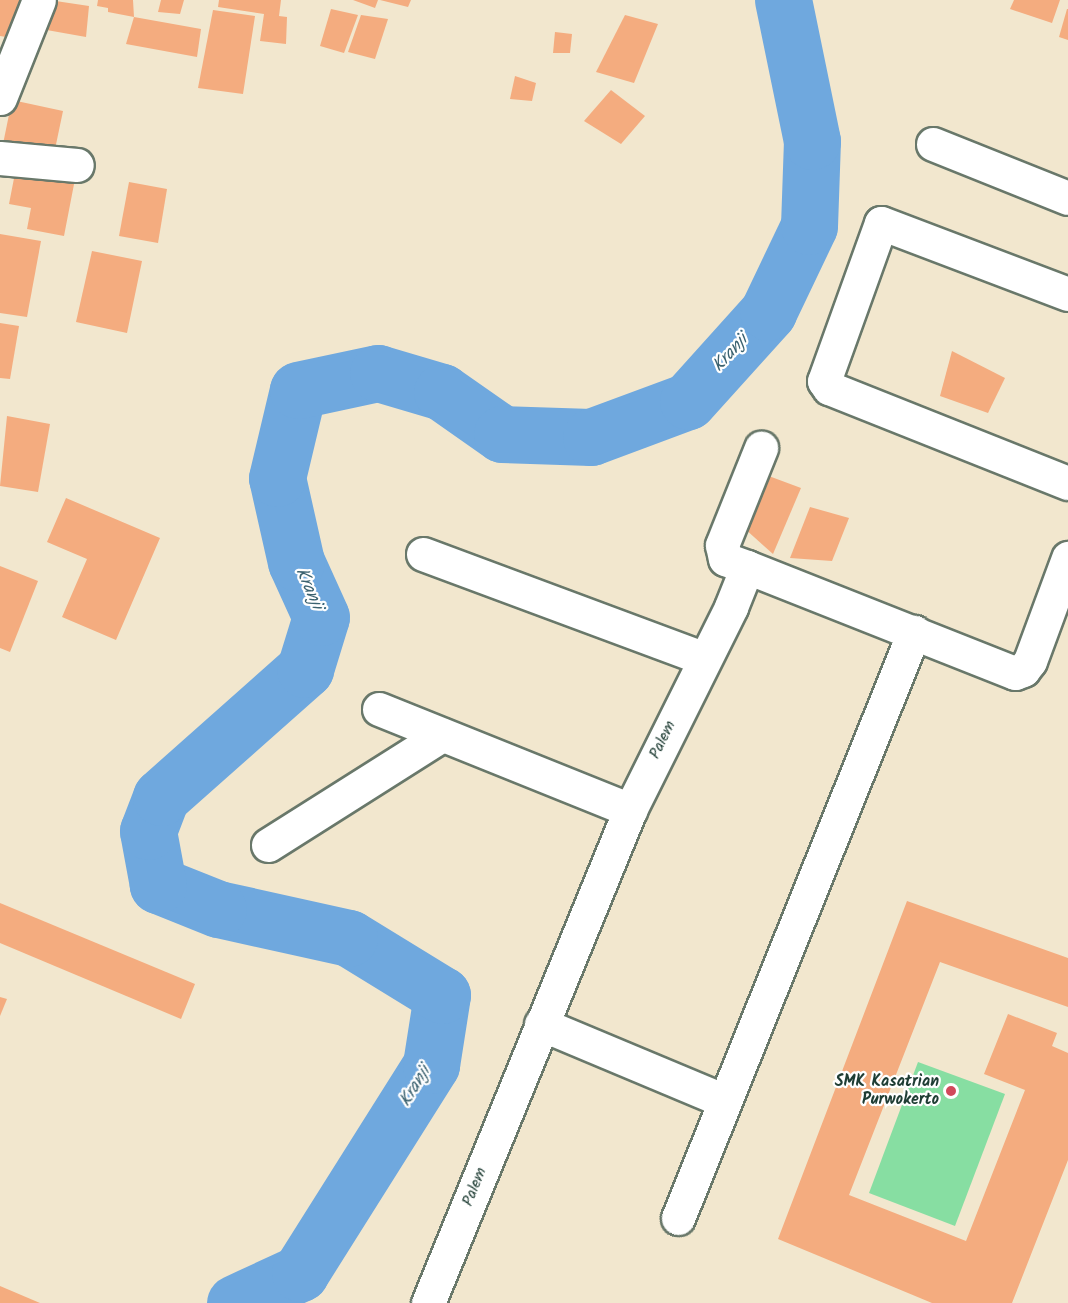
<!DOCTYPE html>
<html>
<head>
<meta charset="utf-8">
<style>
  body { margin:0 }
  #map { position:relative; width:1068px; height:1303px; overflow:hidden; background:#f2e7ce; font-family:Kalam,sans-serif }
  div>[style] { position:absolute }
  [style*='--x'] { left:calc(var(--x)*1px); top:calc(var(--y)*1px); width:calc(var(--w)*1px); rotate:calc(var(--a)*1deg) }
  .green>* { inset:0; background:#87dea2 }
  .river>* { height:57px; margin:-28.5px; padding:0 28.5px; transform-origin:28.5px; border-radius:28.5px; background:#6fa8de }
  .building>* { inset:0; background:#f4ac7f }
  .roads { filter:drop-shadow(2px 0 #69786a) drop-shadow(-2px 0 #69786a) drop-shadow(0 2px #69786a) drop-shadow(0 -2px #69786a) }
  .minor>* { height:33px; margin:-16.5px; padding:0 16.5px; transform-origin:16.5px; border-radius:16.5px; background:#fff }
  .dots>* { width:16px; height:16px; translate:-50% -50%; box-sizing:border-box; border:3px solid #fff; border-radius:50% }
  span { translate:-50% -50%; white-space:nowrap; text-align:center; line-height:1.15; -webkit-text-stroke:4.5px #fff; paint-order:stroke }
  .street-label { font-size:16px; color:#1f3d34 }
  .poi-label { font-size:16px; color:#1f3d34; font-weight:700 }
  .right { translate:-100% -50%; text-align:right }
  .water-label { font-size:18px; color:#3b6270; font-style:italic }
</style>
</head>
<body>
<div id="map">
  <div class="green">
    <div style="clip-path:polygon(918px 1062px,1005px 1094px,955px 1226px,869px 1193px)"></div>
  </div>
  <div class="river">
    <div style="--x:235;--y:1303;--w:72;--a:-24.8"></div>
    <div style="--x:300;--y:1273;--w:246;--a:-57.8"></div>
    <div style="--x:431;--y:1065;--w:71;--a:-81.1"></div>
    <div style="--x:442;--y:995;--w:109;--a:-148.5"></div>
    <div style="--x:349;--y:938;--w:134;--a:-167.5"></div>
    <div style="--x:218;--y:909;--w:65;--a:-158.2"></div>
    <div style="--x:158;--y:885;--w:55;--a:-100.5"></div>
    <div style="--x:148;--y:831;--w:36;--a:-69"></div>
    <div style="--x:161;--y:797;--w:193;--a:-41.6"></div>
    <div style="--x:305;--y:669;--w:54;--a:-72.9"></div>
    <div style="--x:321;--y:617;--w:60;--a:-114.4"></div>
    <div style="--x:296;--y:562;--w:86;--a:-102.7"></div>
    <div style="--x:277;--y:478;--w:90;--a:-76.6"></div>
    <div style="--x:298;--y:390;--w:82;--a:-12"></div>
    <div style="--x:378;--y:373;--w:67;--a:16.5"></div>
    <div style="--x:442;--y:392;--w:73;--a:35"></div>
    <div style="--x:502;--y:434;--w:89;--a:1.9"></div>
    <div style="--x:591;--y:437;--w:103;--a:-20.4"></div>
    <div style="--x:688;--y:401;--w:120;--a:-48"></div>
    <div style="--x:768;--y:312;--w:95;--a:-64.5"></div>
    <div style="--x:809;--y:226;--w:85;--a:-88"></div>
    <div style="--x:812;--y:141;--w:144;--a:-101.6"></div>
  </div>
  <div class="building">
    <div style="clip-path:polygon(0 0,25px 0,19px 39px,0 36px)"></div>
    <div style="clip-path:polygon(49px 0,89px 6px,86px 37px,41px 29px)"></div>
    <div style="clip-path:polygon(98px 0,133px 0,134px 17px,108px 12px,108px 8px,97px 6px)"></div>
    <div style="clip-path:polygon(161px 0,184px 0,180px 14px,158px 12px)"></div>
    <div style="clip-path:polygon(219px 0,281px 0,279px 16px,287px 17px,286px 44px,260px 41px,264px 14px,218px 7px)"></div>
    <div style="clip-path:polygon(353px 0,378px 0,375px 8px)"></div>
    <div style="clip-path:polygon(380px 0,411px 0,408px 7px)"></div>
    <div style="clip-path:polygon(1014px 0,1060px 0,1052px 23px,1010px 9px)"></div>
    <div style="clip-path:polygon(331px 9px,358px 15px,344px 53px,320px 46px)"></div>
    <div style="clip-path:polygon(1067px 9px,1068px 9px,1068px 40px,1059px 37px)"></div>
    <div style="clip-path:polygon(213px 10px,255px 16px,243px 94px,198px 88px)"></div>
    <div style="clip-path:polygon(361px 15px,388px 19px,375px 59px,348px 52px)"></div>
    <div style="clip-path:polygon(625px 15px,658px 24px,634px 83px,596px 72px)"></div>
    <div style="clip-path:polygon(134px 17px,201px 29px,197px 57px,126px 44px)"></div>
    <div style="clip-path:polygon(555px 32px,572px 34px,570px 53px,553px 53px)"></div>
    <div style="clip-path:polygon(515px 76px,536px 83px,532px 101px,510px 99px)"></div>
    <div style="clip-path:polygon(611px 90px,645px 116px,621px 144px,584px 121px)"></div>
    <div style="clip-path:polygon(12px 100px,63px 111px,54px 154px,3px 144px)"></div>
    <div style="clip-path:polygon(16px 168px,75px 179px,64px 236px,27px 229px,31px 208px,9px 204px)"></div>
    <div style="clip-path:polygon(129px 182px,167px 189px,158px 243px,119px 236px)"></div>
    <div style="clip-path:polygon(0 234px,41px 241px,27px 317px,0 313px)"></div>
    <div style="clip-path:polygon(92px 251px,142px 261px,127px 333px,76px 322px)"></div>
    <div style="clip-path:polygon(0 323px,19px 326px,10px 379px,0 378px)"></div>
    <div style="clip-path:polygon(952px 351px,1005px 378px,988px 413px,940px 396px)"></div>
    <div style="clip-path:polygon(7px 416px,50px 424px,38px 492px,0 486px)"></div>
    <div style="clip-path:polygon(758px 472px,801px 488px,773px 554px,744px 528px)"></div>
    <div style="clip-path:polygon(66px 498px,160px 538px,116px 640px,62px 617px,87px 559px,47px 542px)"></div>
    <div style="clip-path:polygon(810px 507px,849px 518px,832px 561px,790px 558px)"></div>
    <div style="clip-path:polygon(0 566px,38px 581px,10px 652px,0 648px)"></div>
    <div style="clip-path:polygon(907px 901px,1068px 958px,1068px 1007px,940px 962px,849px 1195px,966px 1241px,1025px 1090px,984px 1074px,1008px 1014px,1057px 1033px,1052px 1046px,1068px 1053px,1068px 1160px,1012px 1303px,932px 1303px,778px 1239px)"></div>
    <div style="clip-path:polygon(0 903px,195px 984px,181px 1019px,0 943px)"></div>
    <div style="clip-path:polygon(0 997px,7px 999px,0 1016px)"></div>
    <div style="clip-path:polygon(0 1286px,40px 1303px,0 1303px)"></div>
  </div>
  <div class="roads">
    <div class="minor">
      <div style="--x:0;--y:98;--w:105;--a:-68.3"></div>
      <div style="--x:933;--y:144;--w:145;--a:21.8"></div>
      <div style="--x:0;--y:158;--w:77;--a:5.2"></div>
      <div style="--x:1068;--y:294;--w:200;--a:-159.2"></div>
      <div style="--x:881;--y:223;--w:168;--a:109.8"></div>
      <div style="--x:824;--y:381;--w:9;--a:54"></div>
      <div style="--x:829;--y:388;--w:257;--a:21.7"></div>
      <div style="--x:423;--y:554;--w:298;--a:20.4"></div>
      <div style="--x:747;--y:567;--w:23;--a:-160"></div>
      <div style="--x:725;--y:559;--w:14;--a:-102"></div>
      <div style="--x:722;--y:545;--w:105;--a:-68.1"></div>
      <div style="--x:379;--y:709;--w:271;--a:21.9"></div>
      <div style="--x:268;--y:845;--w:206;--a:-32.3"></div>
      <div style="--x:541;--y:1024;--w:199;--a:22.7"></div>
      <div style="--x:678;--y:1218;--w:632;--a:-68.06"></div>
      <div style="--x:428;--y:1303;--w:533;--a:-67.72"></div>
      <div style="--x:630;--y:810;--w:227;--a:-63.5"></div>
      <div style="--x:731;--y:607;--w:43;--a:-68.2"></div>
      <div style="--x:747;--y:567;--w:288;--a:21.6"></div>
      <div style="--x:1015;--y:673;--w:9;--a:-21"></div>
      <div style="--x:1023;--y:670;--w:11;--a:-52"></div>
      <div style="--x:1030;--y:661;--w:110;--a:-69.7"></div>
    </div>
  </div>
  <div class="dots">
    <div style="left:951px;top:1091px;background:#d1495b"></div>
  </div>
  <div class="street-label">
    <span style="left:663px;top:740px;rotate:-64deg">Palem</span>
    <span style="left:475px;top:1187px;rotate:-68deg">Palem</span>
  </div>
  <div class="poi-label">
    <span class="right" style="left:939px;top:1091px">SMK Kasatrian<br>Purwokerto</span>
  </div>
  <div class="water-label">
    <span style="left:731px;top:354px;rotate:-48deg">Kranji</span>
    <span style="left:308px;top:589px;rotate:66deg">Kranji</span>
    <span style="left:416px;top:1087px;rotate:-59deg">Kranji</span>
  </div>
</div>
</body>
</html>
